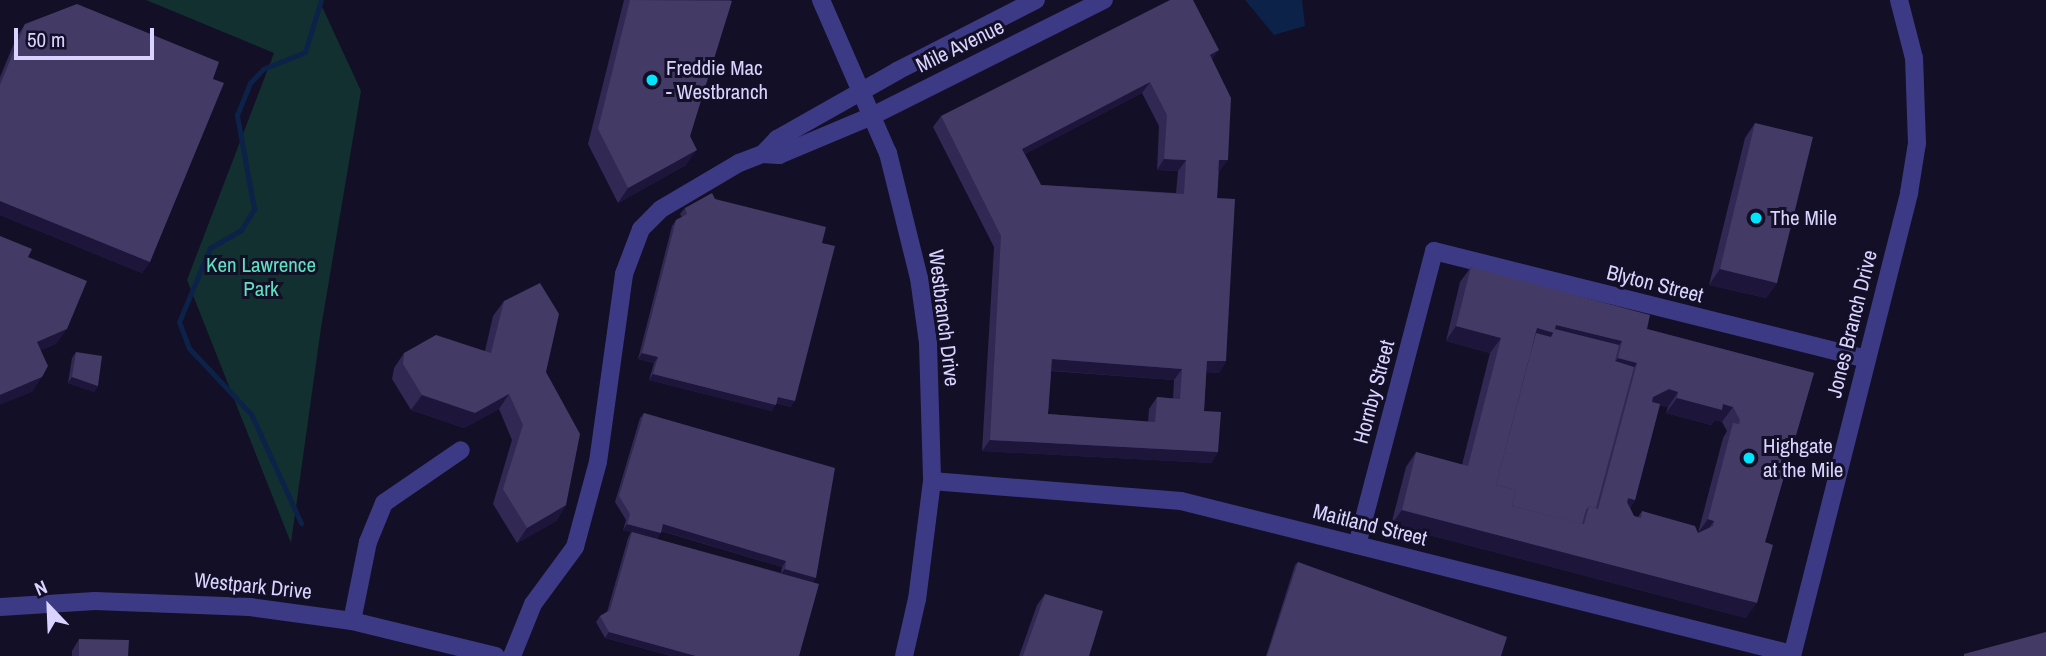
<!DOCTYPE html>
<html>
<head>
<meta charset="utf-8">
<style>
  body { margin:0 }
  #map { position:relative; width:2046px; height:656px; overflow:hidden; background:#130f26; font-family:"Archivo Narrow",sans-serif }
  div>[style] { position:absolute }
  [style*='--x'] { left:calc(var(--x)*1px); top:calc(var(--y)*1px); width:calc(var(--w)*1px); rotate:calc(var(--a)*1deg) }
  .green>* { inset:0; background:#12302f }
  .water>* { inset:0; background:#0c2248 }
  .stream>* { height:5px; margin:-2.5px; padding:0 2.5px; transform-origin:2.5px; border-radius:2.5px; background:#0c2248 }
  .minor>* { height:18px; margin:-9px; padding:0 9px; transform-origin:9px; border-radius:9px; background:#3d3a85 }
  .wall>* { inset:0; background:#312854 }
  .shaded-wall>* { inset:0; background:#1d163a }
  .building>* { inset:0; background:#433a66 }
  .dots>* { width:19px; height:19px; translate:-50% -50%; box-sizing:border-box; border:4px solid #130f26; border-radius:50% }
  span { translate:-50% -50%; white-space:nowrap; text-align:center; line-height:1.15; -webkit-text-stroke:6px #130f26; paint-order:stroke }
  .street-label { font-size:21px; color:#d9d4ff }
  .poi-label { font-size:21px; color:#d9d4ff }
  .left { translate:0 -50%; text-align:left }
  .park-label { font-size:21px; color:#5fe0c0 }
  .north { position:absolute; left:14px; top:572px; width:70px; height:70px; -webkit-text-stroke:5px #130f26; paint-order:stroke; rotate:337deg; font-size:19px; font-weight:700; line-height:28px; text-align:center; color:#d9d4ff }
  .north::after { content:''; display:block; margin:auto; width:24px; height:32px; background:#d9d4ff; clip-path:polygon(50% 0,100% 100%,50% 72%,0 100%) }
  .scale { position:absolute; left:14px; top:28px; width:140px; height:32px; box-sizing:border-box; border:4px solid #d9d4ff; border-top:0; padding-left:9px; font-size:21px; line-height:24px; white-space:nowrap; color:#d9d4ff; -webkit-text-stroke:5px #130f26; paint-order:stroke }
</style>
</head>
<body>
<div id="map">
  <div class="green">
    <div style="clip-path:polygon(146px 0,319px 0,361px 91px,321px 328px,291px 543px,187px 280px,274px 53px)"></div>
  </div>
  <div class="water">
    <div style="clip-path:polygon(1245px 0,1302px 0,1305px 26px,1274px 35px)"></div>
  </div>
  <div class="stream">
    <div style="--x:301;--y:523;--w:120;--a:-114.6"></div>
    <div style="--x:251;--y:414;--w:91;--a:-133.2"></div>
    <div style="--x:189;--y:348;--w:28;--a:-111"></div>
    <div style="--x:179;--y:322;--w:80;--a:-67.3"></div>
    <div style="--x:210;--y:248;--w:36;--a:-30"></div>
    <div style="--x:241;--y:230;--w:25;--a:-58"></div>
    <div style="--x:254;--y:209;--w:96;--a:-100.3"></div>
    <div style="--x:237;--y:115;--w:35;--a:-68"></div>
    <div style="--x:250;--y:83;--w:19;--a:-47"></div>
    <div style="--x:263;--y:69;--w:45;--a:-22"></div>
    <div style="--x:305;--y:52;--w:54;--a:-72.9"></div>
  </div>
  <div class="minor">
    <div style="--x:821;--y:0;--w:167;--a:66.4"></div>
    <div style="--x:888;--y:153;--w:129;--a:76.1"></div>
    <div style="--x:919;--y:278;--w:66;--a:82.1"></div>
    <div style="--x:928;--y:343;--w:138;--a:88.3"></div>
    <div style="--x:932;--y:481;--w:119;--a:97.2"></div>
    <div style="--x:917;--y:599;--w:58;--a:102.8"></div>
    <div style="--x:763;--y:154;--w:21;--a:-47"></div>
    <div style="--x:777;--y:139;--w:138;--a:-29.5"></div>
    <div style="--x:897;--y:71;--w:156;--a:-27.1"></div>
    <div style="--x:932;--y:481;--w:250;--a:4.6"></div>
    <div style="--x:1181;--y:501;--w:630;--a:14.06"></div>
    <div style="--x:1357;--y:545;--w:304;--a:-75.3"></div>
    <div style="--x:1434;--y:251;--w:446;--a:14"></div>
    <div style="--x:0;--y:607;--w:95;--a:-3.6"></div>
    <div style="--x:95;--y:601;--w:155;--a:2.2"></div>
    <div style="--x:250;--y:607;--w:103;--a:7.8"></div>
    <div style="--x:352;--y:621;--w:148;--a:13.7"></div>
    <div style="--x:352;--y:621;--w:81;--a:-78.6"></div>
    <div style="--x:368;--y:542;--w:42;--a:-67.7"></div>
    <div style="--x:384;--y:503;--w:93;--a:-34.5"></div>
    <div style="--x:512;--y:656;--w:56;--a:-68"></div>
    <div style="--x:533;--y:604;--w:71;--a:-53.6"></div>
    <div style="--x:575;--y:547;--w:88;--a:-74.9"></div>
    <div style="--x:598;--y:462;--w:190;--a:-82.1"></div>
    <div style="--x:624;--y:274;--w:48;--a:-69.3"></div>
    <div style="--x:641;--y:229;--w:28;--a:-45"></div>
    <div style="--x:661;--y:209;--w:91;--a:-30.5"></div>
    <div style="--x:739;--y:163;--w:26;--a:-21"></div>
    <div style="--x:763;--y:154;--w:16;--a:4"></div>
    <div style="--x:779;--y:155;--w:103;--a:-22.8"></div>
    <div style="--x:874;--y:115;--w:257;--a:-26.6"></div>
    <div style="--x:1792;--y:656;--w:478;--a:-75.8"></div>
    <div style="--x:1909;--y:193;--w:51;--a:-80.9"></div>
    <div style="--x:1917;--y:143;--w:85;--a:-92"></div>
    <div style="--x:1914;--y:58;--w:60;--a:-104.5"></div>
  </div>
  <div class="wall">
    <div style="clip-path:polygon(624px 0,731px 0,690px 136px,686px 165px,618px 203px,588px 144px)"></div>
    <div style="clip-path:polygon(25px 24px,213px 79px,150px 262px,142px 273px,0 215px,0 77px,17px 36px)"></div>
    <div style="clip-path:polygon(evenodd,1212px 59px,1220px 171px,1219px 171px,1217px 198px,1226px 361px,1219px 373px,1206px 372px,1204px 411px,1218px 452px,1211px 463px,982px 451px,994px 247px,933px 127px,941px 116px,1212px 59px,1142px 93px,1159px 126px,1157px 170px,1178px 171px,1176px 193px,1041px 185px,1025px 154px,1142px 93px,1212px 59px,1051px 371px,1174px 380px,1173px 399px,1157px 397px,1149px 409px,1148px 422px,1048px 414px,1051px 371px)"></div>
    <div style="clip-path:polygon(1755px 123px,1777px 283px,1766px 298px,1709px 285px,1745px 138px)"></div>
    <div style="clip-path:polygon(715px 199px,822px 243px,791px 407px,776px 403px,772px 411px,649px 380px,654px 363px,638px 359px,672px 226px,676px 220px,682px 217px,680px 214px,685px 208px)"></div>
    <div style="clip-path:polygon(evenodd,1471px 267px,1647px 329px,1814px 373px,1765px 542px,1746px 618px,1391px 525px,1406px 467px,1416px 452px,1462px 465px,1490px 353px,1446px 341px,1460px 282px,1471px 267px,1660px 405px,1668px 407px,1666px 413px,1711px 425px,1715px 420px,1722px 422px,1727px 431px,1723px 438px,1698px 533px,1642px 511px,1638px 517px,1634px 516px,1630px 508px,1635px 500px,1660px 405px)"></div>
    <div style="clip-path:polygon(504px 301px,546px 372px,566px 505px,556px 521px,517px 543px,493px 504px,512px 440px,499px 409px,464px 428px,411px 410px,392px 379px,394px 368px,404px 353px,485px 351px,493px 316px)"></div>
    <div style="clip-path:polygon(76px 352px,98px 386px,94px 392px,68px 383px,72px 358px)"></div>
    <div style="clip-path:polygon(evenodd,644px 413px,813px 582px,799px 656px,671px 656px,605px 638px,596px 622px,600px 616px,607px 612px,628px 538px,631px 532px,623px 530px,626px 520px,615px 502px,640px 418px,644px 413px,661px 531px,782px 567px,781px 573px,657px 539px,661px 531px)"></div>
    <div style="clip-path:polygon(1298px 562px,1501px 656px,1266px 656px,1295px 565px)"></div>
    <div style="clip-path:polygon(1045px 594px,1089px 656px,1019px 656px,1037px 605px)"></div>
    <div style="clip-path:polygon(79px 639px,128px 656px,72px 656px,72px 651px)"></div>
  </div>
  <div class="shaded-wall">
    <div style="clip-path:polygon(1219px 50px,1211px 61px,1210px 55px)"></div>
    <div style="clip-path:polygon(1150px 82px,1142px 93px,1014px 160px,1022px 149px)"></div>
    <div style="clip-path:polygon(697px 150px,686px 165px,618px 203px,628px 188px)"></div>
    <div style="clip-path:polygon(1164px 159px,1186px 160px,1178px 171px,1157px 170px)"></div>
    <div style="clip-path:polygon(1219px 160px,1228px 160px,1220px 171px,1212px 171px)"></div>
    <div style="clip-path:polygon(0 201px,150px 262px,142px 273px,0 215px)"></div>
    <div style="clip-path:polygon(1720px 269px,1777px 283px,1766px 298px,1709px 285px)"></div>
    <div style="clip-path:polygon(1556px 325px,1622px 341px,1611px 356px,1531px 345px,1537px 328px)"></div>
    <div style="clip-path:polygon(1456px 326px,1501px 338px,1490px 353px,1446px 341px)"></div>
    <div style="clip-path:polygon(67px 329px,56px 344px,27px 357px,37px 342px)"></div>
    <div style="clip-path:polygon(642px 353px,658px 357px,654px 363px,638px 359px)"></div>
    <div style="clip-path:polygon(1618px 358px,1637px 363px,1626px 378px,1607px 373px)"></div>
    <div style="clip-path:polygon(1052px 359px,1182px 369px,1174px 380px,1044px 370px)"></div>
    <div style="clip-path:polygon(1207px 361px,1226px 361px,1219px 373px,1199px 372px)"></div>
    <div style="clip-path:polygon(653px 374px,776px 405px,772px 411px,649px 380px)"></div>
    <div style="clip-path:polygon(42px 377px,32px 392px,0 405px,0 395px)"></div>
    <div style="clip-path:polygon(72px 377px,98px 386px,94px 392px,68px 383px)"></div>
    <div style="clip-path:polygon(1669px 389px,1678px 392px,1668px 407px,1658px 404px,1643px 412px,1653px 397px)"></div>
    <div style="clip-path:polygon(509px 394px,499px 409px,464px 428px,411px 410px,422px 395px)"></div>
    <div style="clip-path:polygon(778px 397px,795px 401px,791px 407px,774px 402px)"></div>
    <div style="clip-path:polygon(1677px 398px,1723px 404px,1733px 407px,1722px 422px,1715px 420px,1711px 425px,1666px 413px)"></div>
    <div style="clip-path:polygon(990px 440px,1218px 452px,1211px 463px,982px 451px)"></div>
    <div style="clip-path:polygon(1628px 498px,1635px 500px,1625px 515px)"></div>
    <div style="clip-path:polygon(566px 505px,556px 521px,517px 543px,527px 528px)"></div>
    <div style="clip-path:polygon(1402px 510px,1757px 603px,1746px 618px,1391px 525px)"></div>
    <div style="clip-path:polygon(1708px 519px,1714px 521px,1703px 536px,1697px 534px)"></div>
    <div style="clip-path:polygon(627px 524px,661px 533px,657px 539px,623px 530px)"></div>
    <div style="clip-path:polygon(663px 524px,786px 561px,782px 567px,659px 530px)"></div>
    <div style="clip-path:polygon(785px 569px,816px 578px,812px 584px,780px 575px)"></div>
    <div style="clip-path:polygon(609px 632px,696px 656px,671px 656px,605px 638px)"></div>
  </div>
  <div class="building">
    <div style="clip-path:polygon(630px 0,732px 1px,690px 136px,697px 150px,628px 188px,598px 129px)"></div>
    <div style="clip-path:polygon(evenodd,1170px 0,1193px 0,1219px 50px,1210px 55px,1231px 98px,1228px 160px,1219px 160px,1217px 198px,1235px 199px,1226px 361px,1207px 361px,1204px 411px,1221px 412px,1218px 452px,990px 440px,1001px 236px,941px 116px,1170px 0,1150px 82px,1167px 115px,1164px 159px,1186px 160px,1184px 194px,1041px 185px,1022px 149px,1150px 82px,1170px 0,1052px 359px,1182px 369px,1180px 399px,1157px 397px,1155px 422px,1048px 414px,1052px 359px)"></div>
    <div style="clip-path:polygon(77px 4px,219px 62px,213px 79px,224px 83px,150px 262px,0 201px,0 85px,25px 24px)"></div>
    <div style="clip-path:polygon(1755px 123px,1813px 137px,1777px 283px,1720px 269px)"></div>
    <div style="clip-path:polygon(712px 193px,715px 199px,826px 227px,822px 243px,835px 246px,795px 401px,778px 397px,776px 405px,653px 374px,658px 357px,642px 353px,676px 220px,687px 214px,685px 208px)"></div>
    <div style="clip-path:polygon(0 236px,32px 249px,28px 257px,87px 281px,67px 329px,37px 342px,48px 366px,42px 377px,0 395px)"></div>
    <div style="clip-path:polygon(evenodd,1471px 267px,1650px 315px,1647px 329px,1814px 373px,1765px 542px,1773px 545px,1757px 603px,1402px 510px,1416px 452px,1468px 466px,1501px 338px,1456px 326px,1471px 267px,1556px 325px,1622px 341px,1618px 358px,1637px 363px,1598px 509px,1589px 506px,1584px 524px,1512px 506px,1516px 490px,1496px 485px,1537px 328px,1554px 333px,1556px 325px,1471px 267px,1669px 389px,1678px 392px,1677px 398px,1722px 410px,1723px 404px,1733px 407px,1740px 420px,1739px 424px,1733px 423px,1708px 519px,1714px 521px,1713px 526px,1698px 533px,1695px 526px,1642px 511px,1641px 518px,1634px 516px,1627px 502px,1628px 498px,1635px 500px,1660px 404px,1652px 402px,1653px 397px,1669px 389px)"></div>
    <div style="clip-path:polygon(540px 283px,559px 314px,546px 372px,580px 434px,566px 505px,527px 528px,503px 489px,523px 425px,509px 394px,475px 413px,422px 395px,403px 364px,404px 353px,436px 335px,491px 353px,504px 301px)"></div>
    <div style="clip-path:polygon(1555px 329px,1619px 345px,1615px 361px,1634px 367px,1596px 508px,1589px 506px,1586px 510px,1582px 524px,1512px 506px,1516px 490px,1496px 485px,1536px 333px,1551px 337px)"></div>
    <div style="clip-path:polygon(76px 352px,102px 356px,98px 386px,72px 377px)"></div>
    <div style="clip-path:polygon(644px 413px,835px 468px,816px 578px,785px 569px,786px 561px,663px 524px,661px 533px,627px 524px,630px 514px,619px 496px)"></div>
    <div style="clip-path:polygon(632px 532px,819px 584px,799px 656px,696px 656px,609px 632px,600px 616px,610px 610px)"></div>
    <div style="clip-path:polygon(1298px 562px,1507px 637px,1501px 656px,1267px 656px)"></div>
    <div style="clip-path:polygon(1045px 594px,1103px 611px,1089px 656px,1023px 656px)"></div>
    <div style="clip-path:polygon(2046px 632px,2046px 656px,1964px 656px,1964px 654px)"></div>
    <div style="clip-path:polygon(79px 639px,129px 640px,128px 656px,79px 656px)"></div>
  </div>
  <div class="dots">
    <div style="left:652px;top:80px;background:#00e5ff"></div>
    <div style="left:1756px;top:218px;background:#00e5ff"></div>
    <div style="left:1749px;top:458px;background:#00e5ff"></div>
  </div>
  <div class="street-label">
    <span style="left:960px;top:46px;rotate:-26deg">Mile Avenue</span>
    <span style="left:1655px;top:284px;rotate:14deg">Blyton Street</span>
    <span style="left:944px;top:318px;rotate:83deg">Westbranch Drive</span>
    <span style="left:1852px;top:324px;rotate:-76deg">Jones Branch Drive</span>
    <span style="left:1374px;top:392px;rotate:-75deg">Hornby Street</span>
    <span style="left:1370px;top:525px;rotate:14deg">Maitland Street</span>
    <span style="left:253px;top:586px;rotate:6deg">Westpark Drive</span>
  </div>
  <div class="poi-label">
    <span class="left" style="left:666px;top:80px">Freddie Mac<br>- Westbranch</span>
    <span class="left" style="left:1770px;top:218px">The Mile</span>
    <span class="left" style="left:1763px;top:458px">Highgate<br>at the Mile</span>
  </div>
  <div class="park-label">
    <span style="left:261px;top:277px">Ken Lawrence<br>Park</span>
  </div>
  <div class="north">N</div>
  <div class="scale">50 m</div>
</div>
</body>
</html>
